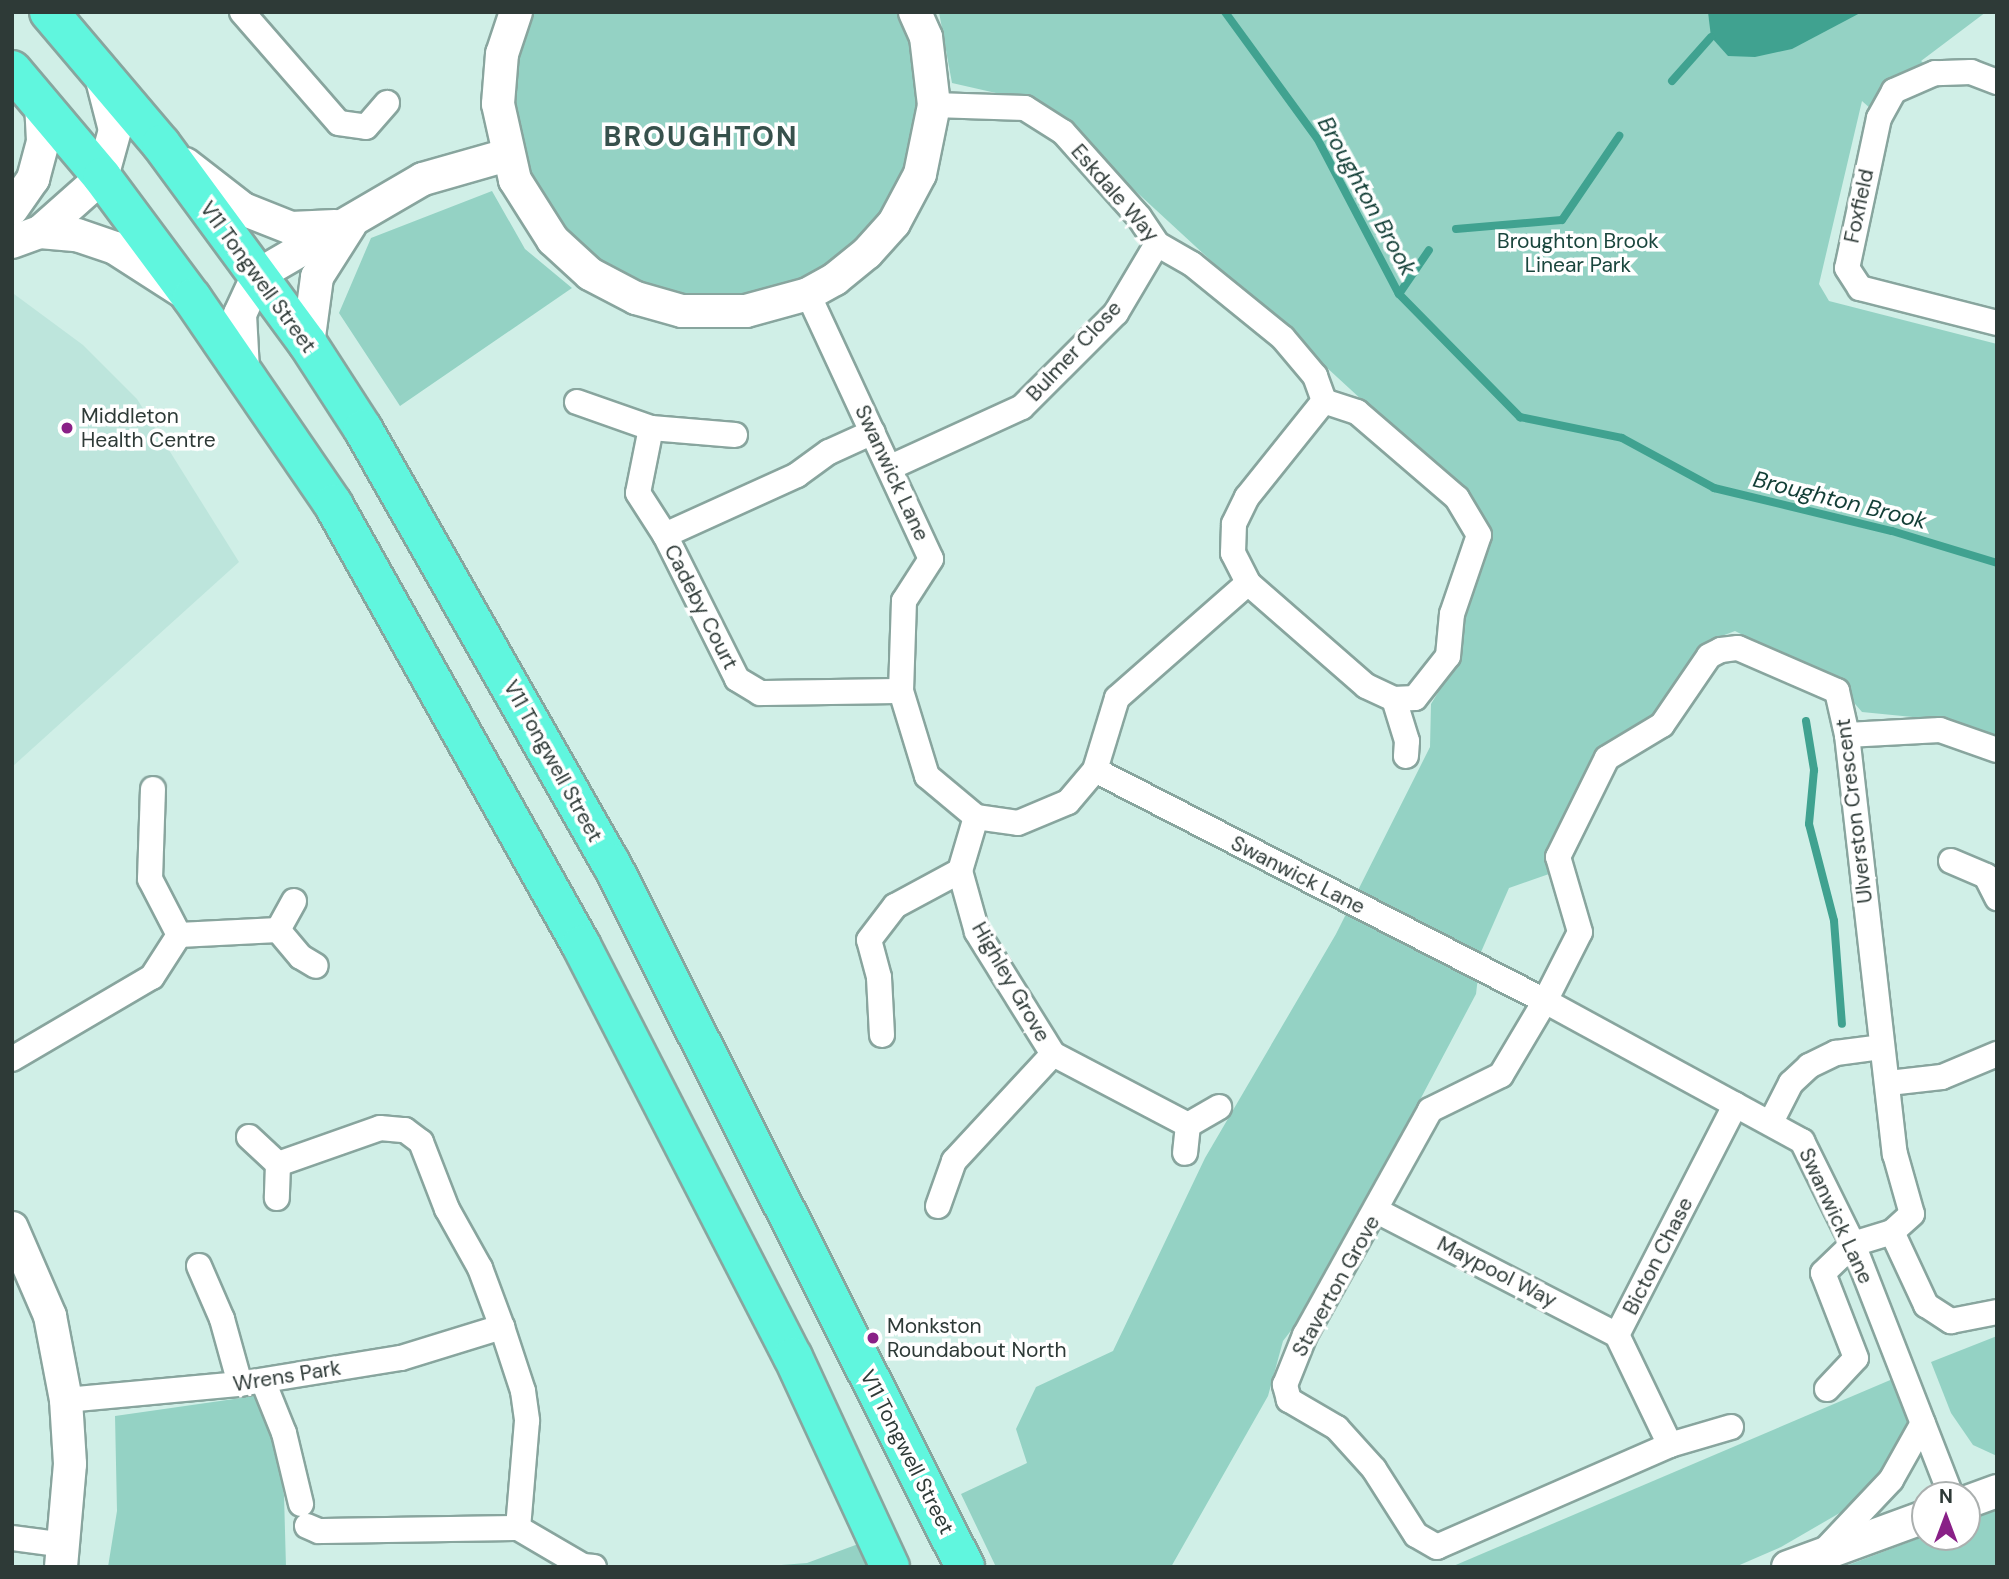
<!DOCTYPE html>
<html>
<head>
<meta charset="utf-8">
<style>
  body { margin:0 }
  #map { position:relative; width:2009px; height:1579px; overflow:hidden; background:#d0efe7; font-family:"DM Sans",sans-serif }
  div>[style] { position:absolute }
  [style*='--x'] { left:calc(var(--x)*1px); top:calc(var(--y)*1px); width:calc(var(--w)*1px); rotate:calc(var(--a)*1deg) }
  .built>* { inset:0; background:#bde5dc }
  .green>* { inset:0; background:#94d2c4 }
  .water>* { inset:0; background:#40a290 }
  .stream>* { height:8px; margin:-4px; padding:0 4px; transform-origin:4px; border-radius:4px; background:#40a290 }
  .roads { filter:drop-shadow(2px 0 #88a59e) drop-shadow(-2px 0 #88a59e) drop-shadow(0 2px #88a59e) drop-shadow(0 -2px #88a59e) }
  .minor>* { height:24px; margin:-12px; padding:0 12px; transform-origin:12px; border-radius:12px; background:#fff }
  .tertiary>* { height:32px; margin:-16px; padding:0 16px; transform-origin:16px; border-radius:16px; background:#fff }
  .trunk>* { height:38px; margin:-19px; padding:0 19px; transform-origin:19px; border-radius:19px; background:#60f6de }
  .dots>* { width:19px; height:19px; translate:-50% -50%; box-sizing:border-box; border:4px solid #fff; border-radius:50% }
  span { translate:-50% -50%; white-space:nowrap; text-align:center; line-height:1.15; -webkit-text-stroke:7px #fff; paint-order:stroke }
  .street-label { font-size:21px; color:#2e3a37 }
  .park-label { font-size:21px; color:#1a463d }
  .poi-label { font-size:21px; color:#2e3a37 }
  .left { translate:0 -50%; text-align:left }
  .water-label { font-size:23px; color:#123e36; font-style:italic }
  .district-label { font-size:28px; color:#37514c; font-weight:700; letter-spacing:2px }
  .frame { position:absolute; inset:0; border:14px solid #2e3a37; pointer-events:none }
  .north { position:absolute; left:1911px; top:1481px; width:70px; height:70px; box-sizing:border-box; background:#fff; border:2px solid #abb0af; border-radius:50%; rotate:0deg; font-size:19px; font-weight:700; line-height:28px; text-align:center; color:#2e3a37 }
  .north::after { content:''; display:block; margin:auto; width:24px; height:32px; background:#892087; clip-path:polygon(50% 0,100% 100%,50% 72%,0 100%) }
</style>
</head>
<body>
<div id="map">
  <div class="built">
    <div style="clip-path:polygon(14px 294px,83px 345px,137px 399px,239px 562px,12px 767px)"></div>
  </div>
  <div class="green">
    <div style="clip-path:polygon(516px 12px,915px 12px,926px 37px,920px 174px,835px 279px,682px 311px,590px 274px,507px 155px)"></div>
    <div style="clip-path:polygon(939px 12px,1986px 12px,1921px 61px,1929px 67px,1871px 109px,1862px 101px,1819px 284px,1829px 301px,1997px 344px,1997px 740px,1943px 720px,1862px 712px,1836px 682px,1735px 631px,1706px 642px,1648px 726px,1596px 757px,1544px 858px,1549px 874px,1509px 888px,1481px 952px,1476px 994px,1313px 1302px,1283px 1341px,1268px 1396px,1171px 1567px,996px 1567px,961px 1494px,1027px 1463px,1016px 1429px,1036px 1387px,1113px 1351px,1205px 1158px,1336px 934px,1430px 747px,1431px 704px,1454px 666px,1458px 618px,1491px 538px,1465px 495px,1040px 103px,952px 83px)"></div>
    <div style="clip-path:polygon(492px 191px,525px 249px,572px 288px,400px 406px,339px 313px,371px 238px)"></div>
    <div style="clip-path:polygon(1997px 1336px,1997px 1456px,1973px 1445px,1951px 1413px,1931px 1362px)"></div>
    <div style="clip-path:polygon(1895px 1378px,1910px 1420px,1886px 1467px,1850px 1507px,1781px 1547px,1735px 1567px,1451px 1567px)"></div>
    <div style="clip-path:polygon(255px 1396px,275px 1448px,284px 1495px,286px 1567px,108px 1567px,117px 1511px,115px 1416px)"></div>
    <div style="clip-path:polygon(1997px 1510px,1997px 1567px,1843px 1567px,1925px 1536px,1967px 1537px,1967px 1521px)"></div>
    <div style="clip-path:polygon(861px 1543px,871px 1567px,757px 1567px,807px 1563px)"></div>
  </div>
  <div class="water">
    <div style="clip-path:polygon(1708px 12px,1862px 12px,1792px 49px,1755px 57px,1728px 56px,1711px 37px)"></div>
  </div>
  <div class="stream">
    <div style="--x:1225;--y:12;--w:156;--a:53.9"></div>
    <div style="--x:1317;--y:138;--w:176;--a:62.3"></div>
    <div style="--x:1399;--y:294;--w:173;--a:45.5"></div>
    <div style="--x:1520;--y:417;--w:104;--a:11.6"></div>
    <div style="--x:1622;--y:438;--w:105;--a:28.5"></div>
    <div style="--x:1714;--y:488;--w:183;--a:13.6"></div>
    <div style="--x:1892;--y:531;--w:110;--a:16.9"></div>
    <div style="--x:1672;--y:81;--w:59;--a:-48.4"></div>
    <div style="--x:1456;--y:229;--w:106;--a:-4.9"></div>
    <div style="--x:1562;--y:220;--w:102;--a:-55.8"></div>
    <div style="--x:1399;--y:294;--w:53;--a:-55.7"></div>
    <div style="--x:1806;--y:721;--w:50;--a:80.7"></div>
    <div style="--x:1814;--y:770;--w:54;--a:95.3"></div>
    <div style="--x:1809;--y:824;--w:100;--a:75.5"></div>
    <div style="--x:1834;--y:921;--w:103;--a:85.6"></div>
  </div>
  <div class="roads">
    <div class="minor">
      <div style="--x:242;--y:12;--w:147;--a:48.9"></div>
      <div style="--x:339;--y:123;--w:27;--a:8"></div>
      <div style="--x:366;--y:127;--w:32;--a:-49"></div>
      <div style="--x:1997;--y:82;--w:28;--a:-159"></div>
      <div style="--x:1971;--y:72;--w:36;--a:178"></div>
      <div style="--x:1935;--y:73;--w:45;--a:156.3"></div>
      <div style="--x:1894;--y:91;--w:31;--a:119"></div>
      <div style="--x:1879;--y:118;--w:153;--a:102"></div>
      <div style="--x:1847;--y:268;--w:24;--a:57"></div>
      <div style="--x:1860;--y:288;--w:141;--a:14.3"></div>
      <div style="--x:934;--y:105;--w:91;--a:1.9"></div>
      <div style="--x:1025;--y:108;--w:45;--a:32.3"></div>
      <div style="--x:1063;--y:132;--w:114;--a:48.2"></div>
      <div style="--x:1139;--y:217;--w:32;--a:56"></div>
      <div style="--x:1157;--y:244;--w:40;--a:29.7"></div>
      <div style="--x:1192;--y:264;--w:117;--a:39.1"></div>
      <div style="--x:1283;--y:338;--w:50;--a:49.9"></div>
      <div style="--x:1315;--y:376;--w:27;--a:70"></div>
      <div style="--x:808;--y:294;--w:292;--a:65.1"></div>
      <div style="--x:931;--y:559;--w:50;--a:122.7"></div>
      <div style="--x:904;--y:601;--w:90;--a:91.9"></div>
      <div style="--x:901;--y:691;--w:89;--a:73"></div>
      <div style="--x:927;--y:776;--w:64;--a:39.9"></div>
      <div style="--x:976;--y:817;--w:42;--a:8.1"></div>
      <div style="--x:1018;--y:823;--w:54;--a:-22.8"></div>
      <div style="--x:1068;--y:802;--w:42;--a:-49.8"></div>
      <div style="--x:1095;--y:770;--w:506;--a:27.17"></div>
      <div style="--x:1545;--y:1001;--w:293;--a:28.6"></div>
      <div style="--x:1802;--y:1141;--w:115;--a:63.7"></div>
      <div style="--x:1853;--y:1244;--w:269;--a:68.7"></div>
      <div style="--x:577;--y:402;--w:78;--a:19.4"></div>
      <div style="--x:735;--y:435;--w:84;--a:-175.2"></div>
      <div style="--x:651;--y:428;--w:66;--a:101.3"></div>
      <div style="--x:638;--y:493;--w:50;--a:57.3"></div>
      <div style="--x:665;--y:535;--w:161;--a:63.4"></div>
      <div style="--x:737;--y:679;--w:27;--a:31"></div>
      <div style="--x:760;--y:693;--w:141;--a:-0.8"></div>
      <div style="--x:891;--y:467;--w:144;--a:-24.6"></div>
      <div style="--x:1022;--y:407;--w:133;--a:-45"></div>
      <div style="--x:1116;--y:313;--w:80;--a:-59.3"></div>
      <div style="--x:665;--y:535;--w:145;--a:-24.4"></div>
      <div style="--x:797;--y:475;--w:39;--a:-36"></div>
      <div style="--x:829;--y:452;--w:48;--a:-24.4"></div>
      <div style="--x:1394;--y:699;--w:44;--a:72.8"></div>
      <div style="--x:1407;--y:741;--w:15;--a:94"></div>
      <div style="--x:1847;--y:735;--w:93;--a:-3.1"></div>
      <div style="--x:1940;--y:730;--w:60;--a:19.3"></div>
      <div style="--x:1095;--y:770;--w:75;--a:-73"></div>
      <div style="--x:1117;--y:698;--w:174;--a:-41.3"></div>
      <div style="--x:1248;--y:583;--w:157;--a:41.1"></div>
      <div style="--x:1366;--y:686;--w:31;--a:25"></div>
      <div style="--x:1394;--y:699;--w:21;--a:-3"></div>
      <div style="--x:1415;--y:698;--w:53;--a:-51.8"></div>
      <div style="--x:1448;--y:656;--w:42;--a:-84.6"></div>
      <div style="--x:1452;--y:614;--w:83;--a:-71.1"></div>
      <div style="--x:1479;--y:535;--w:43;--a:-120.7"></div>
      <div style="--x:1457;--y:498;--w:132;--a:-139.3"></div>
      <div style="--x:1357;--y:412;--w:35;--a:-162"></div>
      <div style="--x:1324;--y:401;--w:123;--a:128.7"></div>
      <div style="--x:1247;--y:497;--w:30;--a:116"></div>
      <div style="--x:1234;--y:524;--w:29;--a:92"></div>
      <div style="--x:1233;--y:553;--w:34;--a:63"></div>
      <div style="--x:976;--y:817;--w:56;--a:106.5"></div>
      <div style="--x:960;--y:871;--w:63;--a:74.4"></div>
      <div style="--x:977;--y:932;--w:144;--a:58.1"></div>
      <div style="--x:1053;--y:1054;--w:153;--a:27.7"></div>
      <div style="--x:1188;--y:1125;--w:28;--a:96"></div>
      <div style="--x:1951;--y:861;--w:38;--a:23"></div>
      <div style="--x:1986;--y:876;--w:25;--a:63"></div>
      <div style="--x:278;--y:930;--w:33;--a:-61"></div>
      <div style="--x:179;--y:935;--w:99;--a:-2.9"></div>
      <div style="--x:278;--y:930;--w:35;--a:50"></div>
      <div style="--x:301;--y:957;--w:17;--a:31"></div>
      <div style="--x:882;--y:1035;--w:58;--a:-93"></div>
      <div style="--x:879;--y:977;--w:38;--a:-105"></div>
      <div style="--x:869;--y:940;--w:43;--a:-52.6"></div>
      <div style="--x:895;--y:906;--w:74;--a:-28.3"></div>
      <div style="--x:12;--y:1059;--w:162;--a:-30.4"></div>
      <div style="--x:152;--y:977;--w:50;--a:-57.3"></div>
      <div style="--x:179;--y:935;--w:63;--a:-117.4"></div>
      <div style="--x:150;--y:879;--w:90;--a:-88.1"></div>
      <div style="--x:1889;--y:1083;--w:53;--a:-6.5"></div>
      <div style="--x:1942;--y:1077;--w:60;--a:-22.7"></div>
      <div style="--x:1771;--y:1122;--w:44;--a:-62.9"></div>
      <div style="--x:1791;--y:1083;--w:25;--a:-43"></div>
      <div style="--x:1809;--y:1066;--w:30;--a:-26"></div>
      <div style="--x:1836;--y:1053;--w:45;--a:-7.6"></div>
      <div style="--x:1188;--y:1125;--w:36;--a:-30"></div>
      <div style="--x:249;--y:1137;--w:40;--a:43"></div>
      <div style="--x:278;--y:1164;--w:34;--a:92"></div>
      <div style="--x:278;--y:1164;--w:108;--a:-19.4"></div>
      <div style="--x:380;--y:1128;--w:25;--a:5"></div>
      <div style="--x:405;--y:1130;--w:20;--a:37"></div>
      <div style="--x:421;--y:1142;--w:72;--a:68.8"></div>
      <div style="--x:447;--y:1209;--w:68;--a:60.8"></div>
      <div style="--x:480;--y:1268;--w:63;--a:69.6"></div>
      <div style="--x:938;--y:1206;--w:48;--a:-70.4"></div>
      <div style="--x:954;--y:1161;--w:146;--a:-47.2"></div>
      <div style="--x:1377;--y:1211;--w:270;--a:27.3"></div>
      <div style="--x:199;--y:1266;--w:58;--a:66.5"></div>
      <div style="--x:222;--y:1319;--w:67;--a:74.5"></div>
      <div style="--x:263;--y:1381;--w:56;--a:68"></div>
      <div style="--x:284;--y:1433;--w:73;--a:76.5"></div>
      <div style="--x:1827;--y:1389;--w:42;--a:-46.9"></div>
      <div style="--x:1856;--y:1358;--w:91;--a:-111.2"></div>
      <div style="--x:1823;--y:1273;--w:42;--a:-44"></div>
      <div style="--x:1853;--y:1244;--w:41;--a:-17.1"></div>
      <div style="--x:66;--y:1400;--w:175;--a:-5.3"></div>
      <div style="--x:240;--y:1384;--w:163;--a:-9.2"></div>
      <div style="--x:401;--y:1358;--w:106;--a:-17.1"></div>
      <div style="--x:502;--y:1327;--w:67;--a:71.8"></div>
      <div style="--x:523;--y:1391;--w:30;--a:82"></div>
      <div style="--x:527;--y:1421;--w:107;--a:94.8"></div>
      <div style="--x:518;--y:1528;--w:75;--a:30.3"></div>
      <div style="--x:583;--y:1566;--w:11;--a:5"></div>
      <div style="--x:1731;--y:1427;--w:64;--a:163.6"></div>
      <div style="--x:1670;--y:1445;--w:254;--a:156.4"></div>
      <div style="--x:1437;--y:1547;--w:24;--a:-150"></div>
      <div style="--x:1416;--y:1535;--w:78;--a:-122.5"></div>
      <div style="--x:1374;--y:1469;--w:55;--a:-132.1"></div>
      <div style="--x:1337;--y:1428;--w:56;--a:-149.7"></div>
      <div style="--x:1289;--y:1400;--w:16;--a:-105"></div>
      <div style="--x:1285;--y:1385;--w:54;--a:-68.2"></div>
      <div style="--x:1305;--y:1335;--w:257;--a:-60.9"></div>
      <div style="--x:1430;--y:1110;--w:79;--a:-26.2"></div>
      <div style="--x:1501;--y:1075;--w:86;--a:-59.3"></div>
      <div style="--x:1545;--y:1001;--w:77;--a:-63.1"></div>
      <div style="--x:1580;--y:932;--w:78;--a:-106.3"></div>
      <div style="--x:1558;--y:857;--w:110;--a:-63.7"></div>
      <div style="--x:1607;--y:758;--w:64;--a:-31"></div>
      <div style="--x:1662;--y:725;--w:83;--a:-55.7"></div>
      <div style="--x:1709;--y:656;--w:13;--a:-27"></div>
      <div style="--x:1721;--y:650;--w:17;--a:-7"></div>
      <div style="--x:1738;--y:648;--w:108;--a:23.5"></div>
      <div style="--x:1837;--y:691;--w:45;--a:77.2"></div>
      <div style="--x:1847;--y:735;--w:422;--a:83.5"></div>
      <div style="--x:1895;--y:1154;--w:62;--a:74.2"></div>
      <div style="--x:1912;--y:1214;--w:27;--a:138"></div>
      <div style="--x:1892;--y:1232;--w:81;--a:65"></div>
      <div style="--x:1926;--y:1305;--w:30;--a:33"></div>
      <div style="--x:1951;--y:1321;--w:47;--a:-11.1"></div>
      <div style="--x:1670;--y:1445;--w:122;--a:-115.7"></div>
      <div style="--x:1617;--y:1335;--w:259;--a:-62.8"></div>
      <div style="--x:307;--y:1526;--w:13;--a:23"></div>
      <div style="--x:319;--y:1531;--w:199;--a:-0.9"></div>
      <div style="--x:12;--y:1538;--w:53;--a:7.5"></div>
      <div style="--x:1823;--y:1552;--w:99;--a:-46.6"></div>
      <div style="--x:1891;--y:1480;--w:65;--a:-60.7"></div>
    </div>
    <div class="tertiary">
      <div style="--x:516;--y:12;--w:44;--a:108.4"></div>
      <div style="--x:502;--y:54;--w:50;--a:94.6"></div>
      <div style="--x:498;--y:104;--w:78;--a:77.4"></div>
      <div style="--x:515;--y:180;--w:71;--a:57.7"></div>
      <div style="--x:553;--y:240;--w:50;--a:42.6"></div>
      <div style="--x:590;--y:274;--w:52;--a:27.6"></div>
      <div style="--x:636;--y:298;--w:48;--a:15.8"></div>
      <div style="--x:682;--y:311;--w:64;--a:0"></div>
      <div style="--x:746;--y:311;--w:64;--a:-15.3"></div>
      <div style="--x:808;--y:294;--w:31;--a:-29"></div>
      <div style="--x:835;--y:279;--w:41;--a:-39.1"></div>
      <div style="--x:867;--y:253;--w:40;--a:-48"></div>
      <div style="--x:894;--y:223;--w:55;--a:-62"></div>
      <div style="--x:920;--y:174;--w:70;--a:-78.5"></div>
      <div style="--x:934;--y:105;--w:68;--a:-96.7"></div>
      <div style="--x:926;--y:37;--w:27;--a:-114"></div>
      <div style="--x:185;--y:164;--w:73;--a:37.8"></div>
      <div style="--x:243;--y:209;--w:52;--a:21.6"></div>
      <div style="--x:291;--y:228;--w:44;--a:-2.6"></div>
      <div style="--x:12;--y:209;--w:37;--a:-55"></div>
      <div style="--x:33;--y:179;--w:39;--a:-75"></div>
      <div style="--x:43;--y:141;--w:37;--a:-93"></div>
      <div style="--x:40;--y:232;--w:37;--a:5"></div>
      <div style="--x:77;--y:235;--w:40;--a:18.9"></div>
      <div style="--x:115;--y:248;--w:80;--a:32.7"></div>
      <div style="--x:12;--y:242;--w:30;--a:-20"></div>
      <div style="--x:40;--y:232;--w:83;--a:-41.6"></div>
      <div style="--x:102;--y:177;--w:49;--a:-74.5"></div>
      <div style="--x:115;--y:130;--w:56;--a:-104.5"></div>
      <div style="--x:308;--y:344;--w:68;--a:-82.3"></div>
      <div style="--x:317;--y:277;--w:62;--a:-57.6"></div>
      <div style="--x:243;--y:370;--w:56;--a:-93.1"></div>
      <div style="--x:240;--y:314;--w:43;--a:-65.2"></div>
      <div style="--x:258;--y:275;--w:191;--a:-30.2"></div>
      <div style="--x:423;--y:179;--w:87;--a:-15.9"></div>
      <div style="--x:12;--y:1228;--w:96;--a:66.6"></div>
      <div style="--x:50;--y:1316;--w:86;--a:79.2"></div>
      <div style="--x:66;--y:1400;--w:64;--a:86.4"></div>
      <div style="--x:70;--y:1464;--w:103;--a:95"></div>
      <div style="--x:1967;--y:1502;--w:32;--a:-20"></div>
      <div style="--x:1788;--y:1567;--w:146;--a:-20.1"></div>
    </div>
    <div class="trunk">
      <div style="--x:49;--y:12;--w:173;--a:49.7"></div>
      <div style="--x:161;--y:144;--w:248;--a:53.7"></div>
      <div style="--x:308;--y:344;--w:101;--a:57.1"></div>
      <div style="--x:363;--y:429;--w:500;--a:60.3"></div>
      <div style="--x:611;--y:863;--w:788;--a:63.3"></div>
      <div style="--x:12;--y:70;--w:140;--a:49.9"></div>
      <div style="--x:102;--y:177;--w:151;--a:53.4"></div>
      <div style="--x:192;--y:298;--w:250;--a:55.6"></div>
      <div style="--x:333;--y:504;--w:506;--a:60.65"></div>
      <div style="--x:581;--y:945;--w:463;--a:62.8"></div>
      <div style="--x:793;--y:1357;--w:231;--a:65.2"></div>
    </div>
  </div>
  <div class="dots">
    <div style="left:67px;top:428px;background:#892087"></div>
    <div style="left:873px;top:1338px;background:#892087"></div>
  </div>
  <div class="street-label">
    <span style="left:1115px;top:193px;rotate:49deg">Eskdale Way</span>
    <span style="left:1859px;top:206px;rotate:-78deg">Foxfield</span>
    <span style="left:258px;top:277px;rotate:54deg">V11 Tongwell Street</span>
    <span style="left:1074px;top:351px;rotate:-47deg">Bulmer Close</span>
    <span style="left:892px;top:473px;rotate:65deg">Swanwick Lane</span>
    <span style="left:701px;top:607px;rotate:63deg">Cadeby Court</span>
    <span style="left:553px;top:761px;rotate:61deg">V11 Tongwell Street</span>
    <span style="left:1854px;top:811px;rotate:-97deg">Ulverston Crescent</span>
    <span style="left:1298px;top:875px;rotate:27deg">Swanwick Lane</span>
    <span style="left:1011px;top:982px;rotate:60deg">Highley Grove</span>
    <span style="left:1836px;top:1216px;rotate:65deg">Swanwick Lane</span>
    <span style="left:1658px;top:1256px;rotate:-63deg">Bicton Chase</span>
    <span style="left:1497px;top:1272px;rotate:27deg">Maypool Way</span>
    <span style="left:1336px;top:1286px;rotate:-61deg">Staverton Grove</span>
    <span style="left:287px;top:1376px;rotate:-9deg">Wrens Park</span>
    <span style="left:907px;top:1452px;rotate:63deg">V11 Tongwell Street</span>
  </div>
  <div class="park-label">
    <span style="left:1578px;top:253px">Broughton Brook<br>Linear Park</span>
  </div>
  <div class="poi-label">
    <span class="left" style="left:81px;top:428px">Middleton<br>Health Centre</span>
    <span class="left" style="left:887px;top:1338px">Monkston<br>Roundabout North</span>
  </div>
  <div class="water-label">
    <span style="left:1367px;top:196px;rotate:61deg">Broughton Brook</span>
    <span style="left:1840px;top:500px;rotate:14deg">Broughton Brook</span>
  </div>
  <div class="district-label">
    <span style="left:701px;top:137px">BROUGHTON</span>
  </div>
  <div class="frame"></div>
  <div class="north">N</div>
</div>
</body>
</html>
